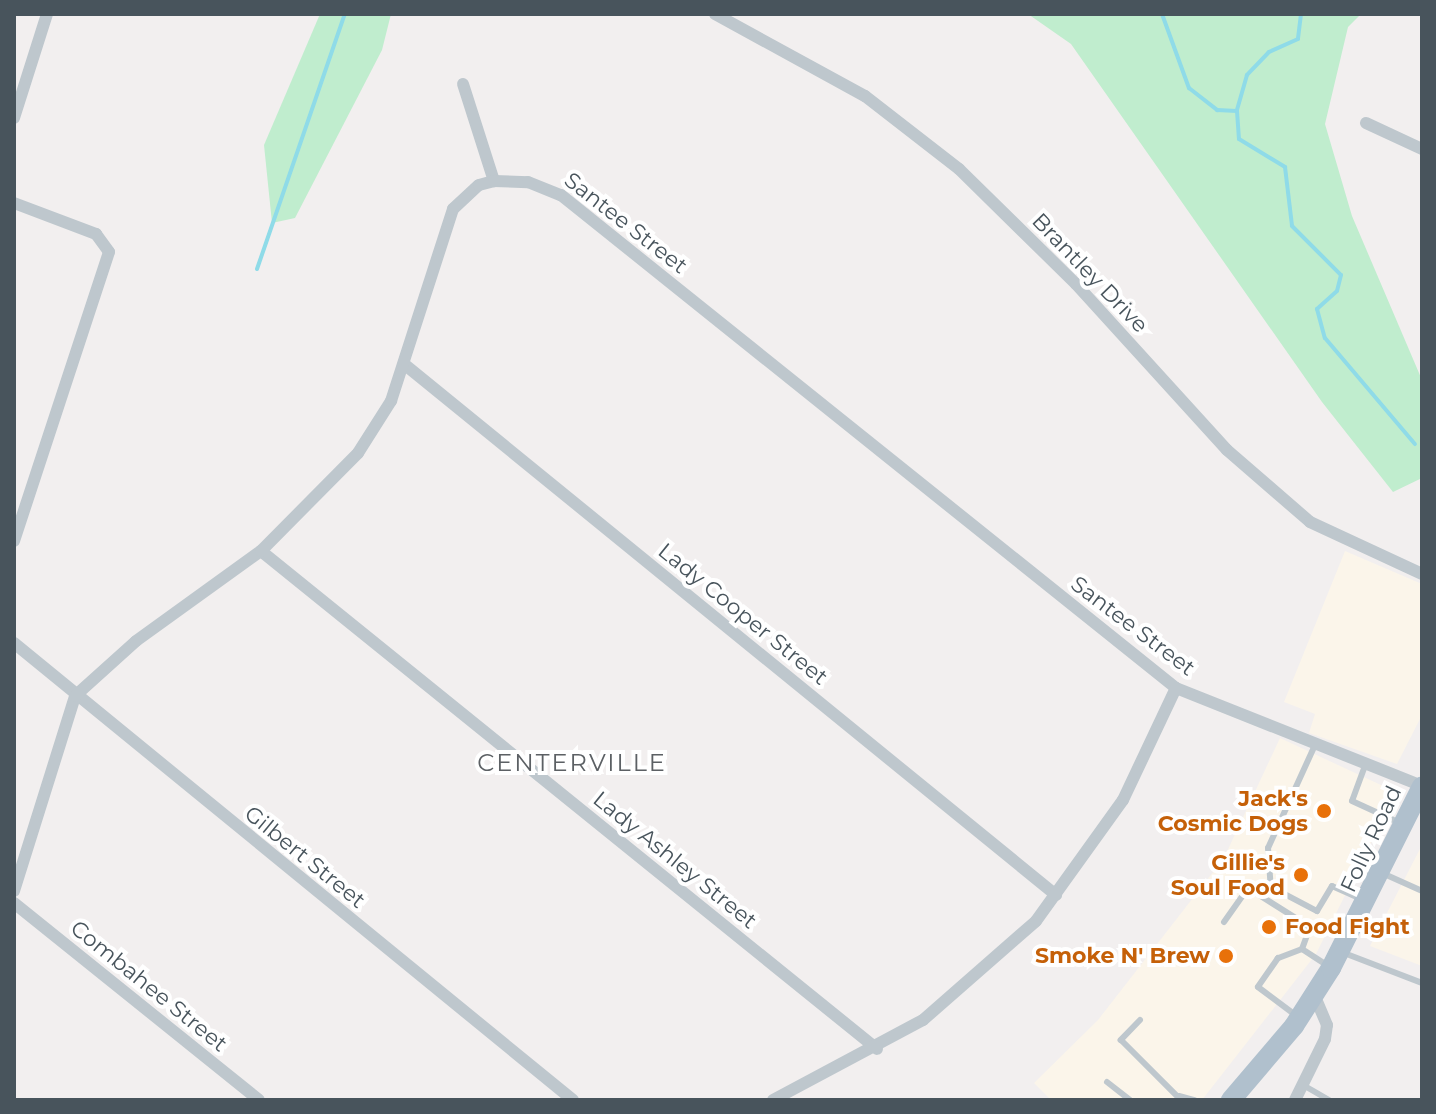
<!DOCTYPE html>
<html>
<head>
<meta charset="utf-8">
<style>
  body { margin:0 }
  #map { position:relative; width:1436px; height:1114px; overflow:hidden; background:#f2efef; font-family:Montserrat,sans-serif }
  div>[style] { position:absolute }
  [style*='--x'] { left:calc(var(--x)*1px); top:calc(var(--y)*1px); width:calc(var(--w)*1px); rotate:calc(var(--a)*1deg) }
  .commercial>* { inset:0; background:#fbf5ea }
  .green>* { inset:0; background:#c0edce }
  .stream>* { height:4px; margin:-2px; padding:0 2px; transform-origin:2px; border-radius:2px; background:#8fdbe8 }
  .lane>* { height:6px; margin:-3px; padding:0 3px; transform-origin:3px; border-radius:3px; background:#bec7cd }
  .street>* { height:12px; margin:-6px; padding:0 6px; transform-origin:6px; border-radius:6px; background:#bec7cd }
  .primary>* { height:20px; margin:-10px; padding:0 10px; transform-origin:10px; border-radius:10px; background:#b0c0cd }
  .dots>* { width:22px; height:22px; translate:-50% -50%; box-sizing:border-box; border:4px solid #fff; border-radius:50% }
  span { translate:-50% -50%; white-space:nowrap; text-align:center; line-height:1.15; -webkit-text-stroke:8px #fff; paint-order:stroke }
  .street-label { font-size:22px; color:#48545c }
  .food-label { font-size:22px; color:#c56008; font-weight:700 }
  .right { translate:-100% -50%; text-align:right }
  .left { translate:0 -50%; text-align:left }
  .neighbourhood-label { font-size:24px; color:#5c6064; letter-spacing:2px }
  .frame { position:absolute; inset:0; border:16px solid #48545c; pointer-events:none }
</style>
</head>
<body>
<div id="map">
  <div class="commercial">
    <div style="clip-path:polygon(1345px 551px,1422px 584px,1422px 715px,1397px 764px,1309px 733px,1315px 714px,1284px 702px)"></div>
    <div style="clip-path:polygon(1280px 738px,1396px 792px,1316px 954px,1202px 1100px,1051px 1100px,1034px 1083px,1098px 1020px,1224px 858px)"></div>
    <div style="clip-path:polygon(1422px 845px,1422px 966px,1370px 946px)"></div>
  </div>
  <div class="green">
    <div style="clip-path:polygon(320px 14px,391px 14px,382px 50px,295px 218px,272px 223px,264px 145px)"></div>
    <div style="clip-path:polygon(1028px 14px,1361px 14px,1348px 27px,1325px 124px,1352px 216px,1422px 380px,1422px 478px,1393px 492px,1322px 402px,1071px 44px)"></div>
  </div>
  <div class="stream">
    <div style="--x:1162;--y:14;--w:79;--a:70"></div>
    <div style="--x:1189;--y:88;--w:36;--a:38"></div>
    <div style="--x:1217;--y:110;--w:20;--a:3"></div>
    <div style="--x:1301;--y:14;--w:25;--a:97"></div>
    <div style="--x:1298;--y:39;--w:32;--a:156"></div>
    <div style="--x:1269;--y:52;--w:32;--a:134"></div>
    <div style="--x:1247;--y:75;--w:37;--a:106"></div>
    <div style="--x:1237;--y:111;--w:28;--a:86"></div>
    <div style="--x:1239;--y:139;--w:54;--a:31.3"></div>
    <div style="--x:1285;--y:167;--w:59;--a:83.2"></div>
    <div style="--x:1292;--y:226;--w:69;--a:45"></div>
    <div style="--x:1341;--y:275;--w:16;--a:104"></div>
    <div style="--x:1337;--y:291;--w:27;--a:138"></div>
    <div style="--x:1317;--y:309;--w:30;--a:75"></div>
    <div style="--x:1325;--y:338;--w:139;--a:49.7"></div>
    <div style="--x:257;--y:269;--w:270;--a:-71"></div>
  </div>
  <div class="lane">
    <div style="--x:1315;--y:745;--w:113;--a:114.5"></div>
    <div style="--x:1268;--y:848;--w:39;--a:86"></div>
    <div style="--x:1271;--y:887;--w:52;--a:27.6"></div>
    <div style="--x:1317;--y:911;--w:29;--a:-59"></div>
    <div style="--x:1332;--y:886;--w:32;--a:24"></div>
    <div style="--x:1366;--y:763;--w:40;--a:110.2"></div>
    <div style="--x:1352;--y:801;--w:51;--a:24.5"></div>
    <div style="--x:1382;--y:873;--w:44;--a:24.2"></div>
    <div style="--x:1224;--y:922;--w:42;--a:-54.8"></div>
    <div style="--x:1248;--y:888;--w:73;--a:32.2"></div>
    <div style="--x:1310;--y:927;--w:23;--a:110"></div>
    <div style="--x:1302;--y:949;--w:26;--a:159"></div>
    <div style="--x:1278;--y:958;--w:35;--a:125"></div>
    <div style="--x:1258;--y:987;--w:50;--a:36.9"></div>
    <div style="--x:1302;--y:949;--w:31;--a:33"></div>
    <div style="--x:1344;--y:953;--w:84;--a:21"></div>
    <div style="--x:1140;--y:1020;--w:28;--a:134"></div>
    <div style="--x:1121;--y:1040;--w:85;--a:45"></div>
    <div style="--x:1107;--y:1082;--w:29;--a:38"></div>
    <div style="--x:1303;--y:1085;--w:30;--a:30"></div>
    <div style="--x:1179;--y:1096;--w:16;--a:15"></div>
  </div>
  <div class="street">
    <div style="--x:715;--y:14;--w:171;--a:28.7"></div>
    <div style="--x:865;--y:96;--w:119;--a:37.8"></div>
    <div style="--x:959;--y:169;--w:164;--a:44.5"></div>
    <div style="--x:1076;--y:284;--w:224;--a:47.7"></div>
    <div style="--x:1227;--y:450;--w:110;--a:40.9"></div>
    <div style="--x:1310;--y:522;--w:123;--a:24.9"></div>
    <div style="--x:463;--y:84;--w:102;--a:72.3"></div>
    <div style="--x:14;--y:118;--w:109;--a:-72.4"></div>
    <div style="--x:1366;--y:123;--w:62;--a:24.9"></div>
    <div style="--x:14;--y:203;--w:88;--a:20.7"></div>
    <div style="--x:96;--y:234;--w:22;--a:54"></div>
    <div style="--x:109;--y:252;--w:304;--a:108.2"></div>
    <div style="--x:404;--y:364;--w:841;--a:39.16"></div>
    <div style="--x:261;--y:551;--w:792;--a:38.95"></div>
    <div style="--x:14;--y:643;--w:722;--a:39.27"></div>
    <div style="--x:14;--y:891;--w:204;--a:-72.6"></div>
    <div style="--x:75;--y:696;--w:82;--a:-42"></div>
    <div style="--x:136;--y:641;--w:154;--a:-35.8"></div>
    <div style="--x:261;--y:551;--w:138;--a:-45.3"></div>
    <div style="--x:358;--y:453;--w:62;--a:-57.6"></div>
    <div style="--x:391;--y:401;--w:202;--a:-72.1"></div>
    <div style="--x:453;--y:209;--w:35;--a:-43"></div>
    <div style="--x:479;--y:185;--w:16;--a:-15"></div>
    <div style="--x:494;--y:181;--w:34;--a:2"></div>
    <div style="--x:528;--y:182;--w:35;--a:22"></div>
    <div style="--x:561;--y:195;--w:788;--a:38.72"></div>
    <div style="--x:1176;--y:688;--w:265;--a:21.7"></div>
    <div style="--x:14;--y:903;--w:314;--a:38.8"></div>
    <div style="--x:773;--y:1100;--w:170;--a:-28.1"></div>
    <div style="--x:923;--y:1020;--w:150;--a:-41.2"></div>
    <div style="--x:1036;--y:921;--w:149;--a:-54.3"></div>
    <div style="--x:1123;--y:800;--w:124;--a:-64.7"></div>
    <div style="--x:1295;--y:1100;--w:68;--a:-63.8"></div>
    <div style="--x:1325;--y:1039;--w:14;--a:-82"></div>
    <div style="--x:1327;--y:1025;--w:34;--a:-113"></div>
  </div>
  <div class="primary">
    <div style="--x:1231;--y:1100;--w:97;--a:-49.6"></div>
    <div style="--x:1294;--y:1026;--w:69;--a:-57.5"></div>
    <div style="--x:1331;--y:968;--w:203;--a:-63.4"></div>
  </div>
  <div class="dots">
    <div style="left:1324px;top:811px;background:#e8710a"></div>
    <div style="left:1301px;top:875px;background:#e8710a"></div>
    <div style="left:1269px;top:927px;background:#e8710a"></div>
    <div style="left:1226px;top:956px;background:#e8710a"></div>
  </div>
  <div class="street-label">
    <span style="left:626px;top:223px;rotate:38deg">Santee Street</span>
    <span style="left:1090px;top:273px;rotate:46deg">Brantley Drive</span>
    <span style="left:743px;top:614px;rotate:39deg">Lady Cooper Street</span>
    <span style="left:1133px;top:626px;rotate:37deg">Santee Street</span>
    <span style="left:1371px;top:839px;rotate:-65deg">Folly Road</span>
    <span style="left:305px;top:857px;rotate:39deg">Gilbert Street</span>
    <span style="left:675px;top:860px;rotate:39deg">Lady Ashley Street</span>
    <span style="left:149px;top:986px;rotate:39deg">Combahee Street</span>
  </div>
  <div class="food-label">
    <span class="right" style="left:1308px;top:811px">Jack's<br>Cosmic Dogs</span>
    <span class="right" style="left:1285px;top:875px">Gillie's<br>Soul Food</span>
    <span class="left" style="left:1285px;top:927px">Food Fight</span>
    <span class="right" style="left:1210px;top:956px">Smoke N' Brew</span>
  </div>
  <div class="neighbourhood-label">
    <span style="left:572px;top:763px">CENTERVILLE</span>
  </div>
  <div class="frame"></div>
</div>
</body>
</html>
